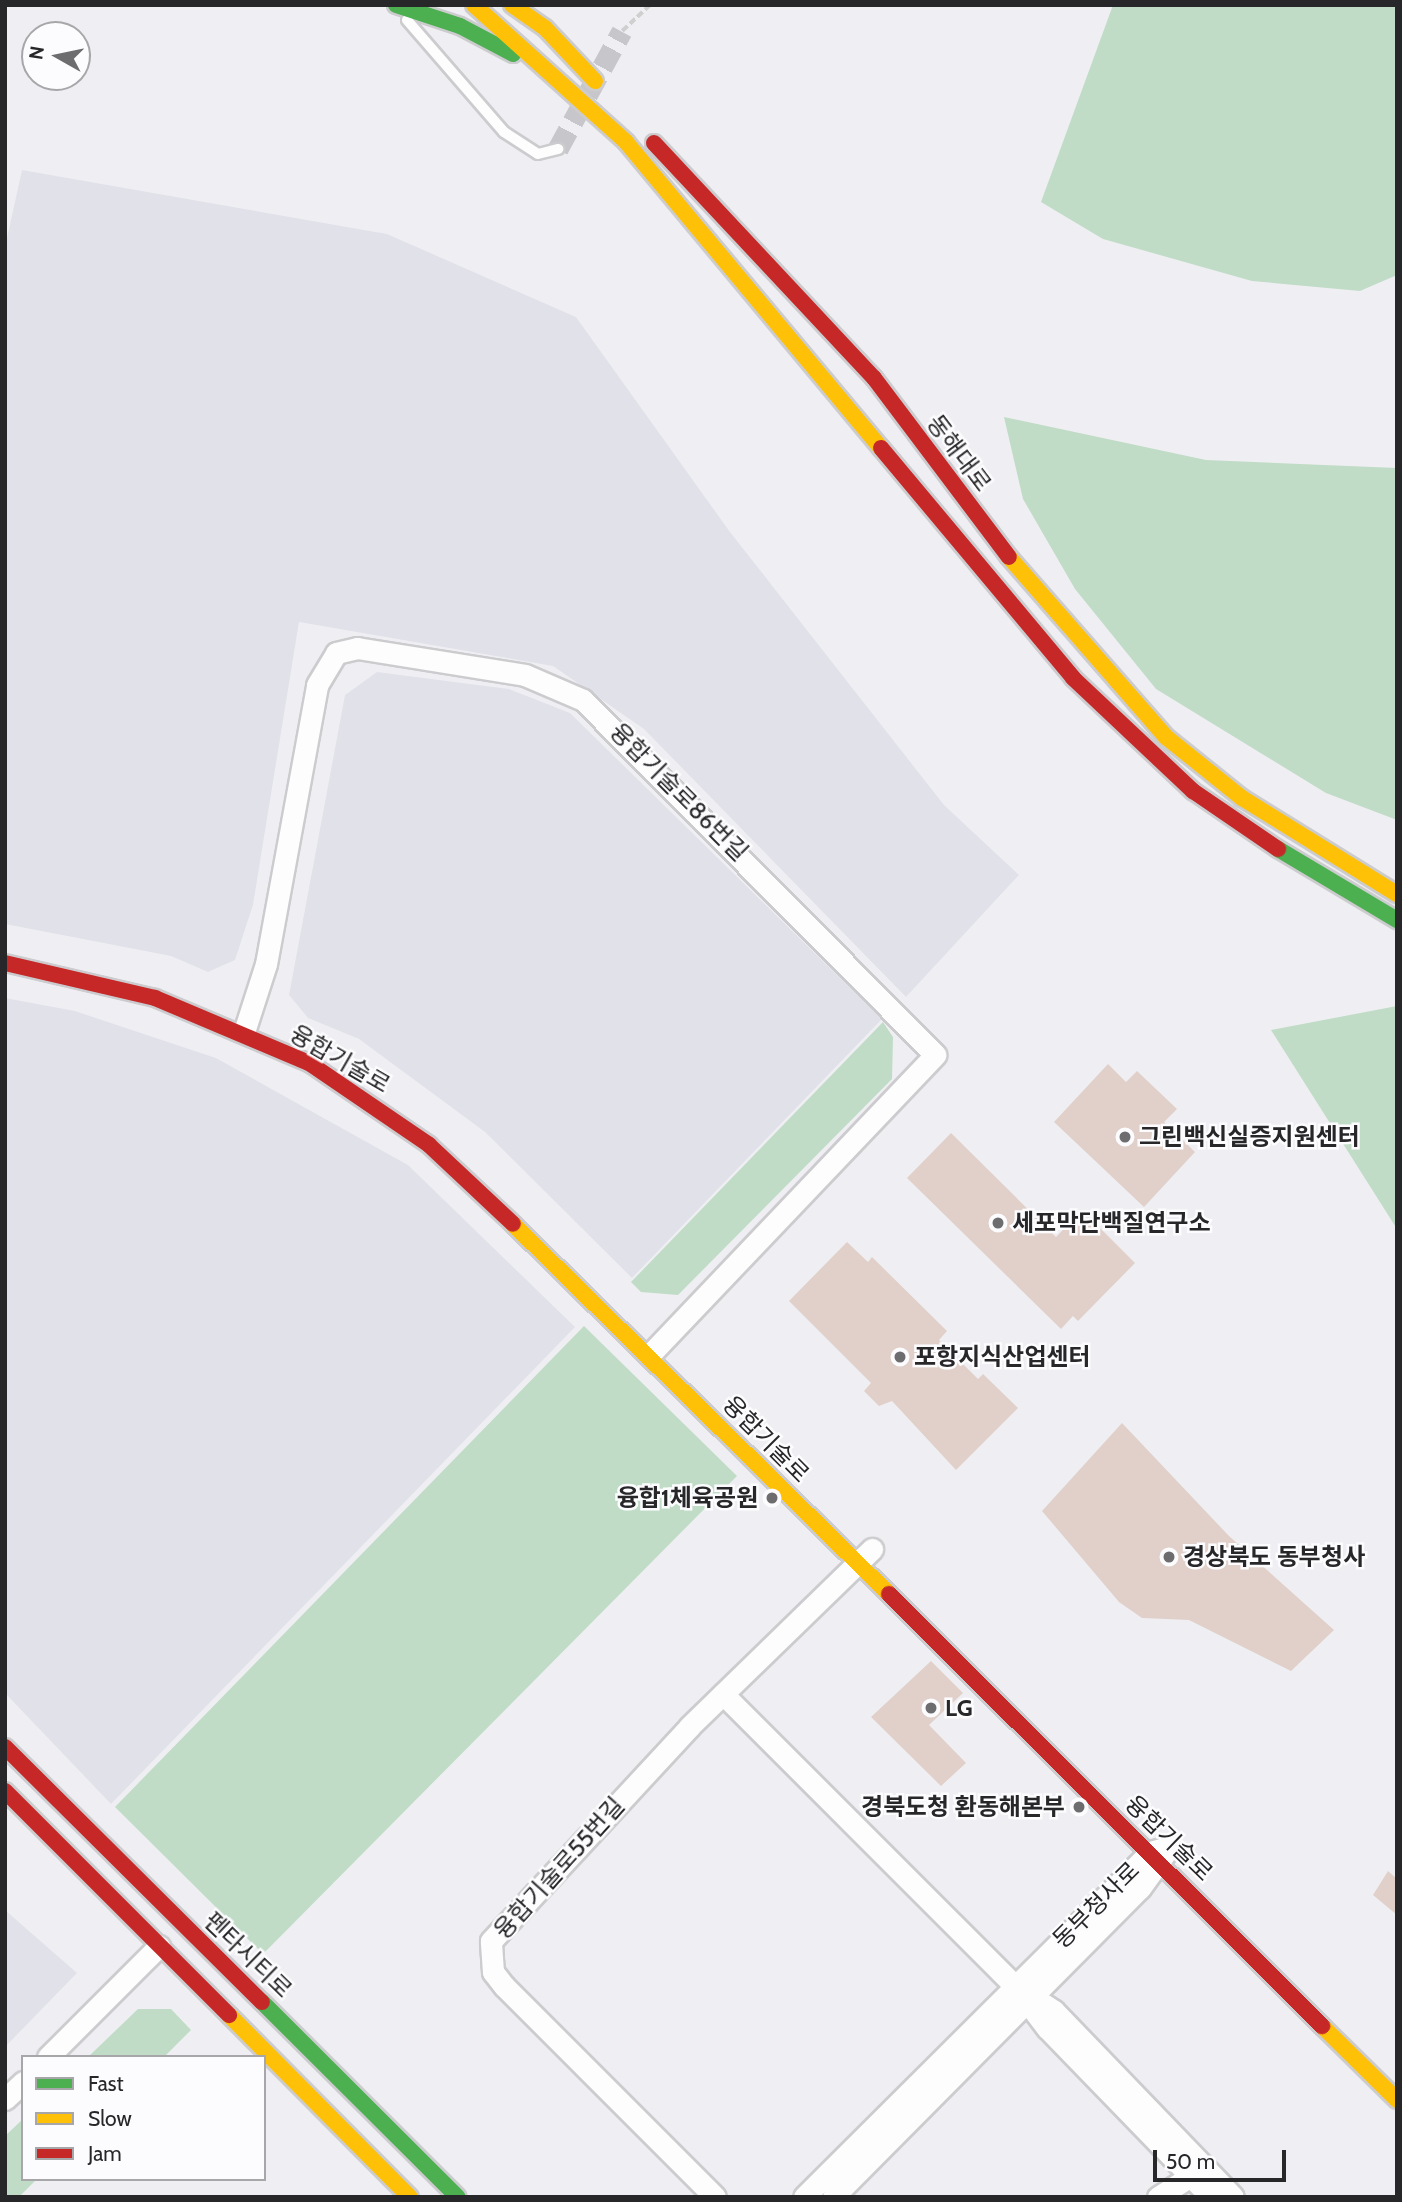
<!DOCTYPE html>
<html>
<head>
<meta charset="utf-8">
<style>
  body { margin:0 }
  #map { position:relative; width:1402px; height:2202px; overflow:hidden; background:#efeff3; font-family:Cabin,"Noto Sans KR",sans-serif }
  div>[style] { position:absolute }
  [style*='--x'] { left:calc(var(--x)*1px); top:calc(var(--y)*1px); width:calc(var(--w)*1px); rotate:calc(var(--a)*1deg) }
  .built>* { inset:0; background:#e1e1ea }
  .green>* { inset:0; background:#c0dcc6 }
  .building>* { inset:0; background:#e0d0c9 }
  .street-tunnel>* { height:21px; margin-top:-10.5px; transform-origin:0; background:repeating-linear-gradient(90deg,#c7c7cb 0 21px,transparent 0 31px) }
  .path>* { height:3.5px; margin-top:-1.75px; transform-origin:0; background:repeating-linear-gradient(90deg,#cfcfcf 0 7px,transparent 0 10.5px) }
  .roads { filter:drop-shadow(2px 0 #cccccf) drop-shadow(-2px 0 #cccccf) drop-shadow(0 2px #cccccf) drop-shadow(0 -2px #cccccf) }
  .lane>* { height:10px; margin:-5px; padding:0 5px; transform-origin:5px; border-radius:5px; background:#fdfdfd }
  .street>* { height:21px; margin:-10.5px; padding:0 10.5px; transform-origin:10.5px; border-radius:10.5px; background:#fdfdfd }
  .fast>* { height:16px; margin:-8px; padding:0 8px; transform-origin:8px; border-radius:8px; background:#4caf50 }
  .slow>* { height:16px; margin:-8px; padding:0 8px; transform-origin:8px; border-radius:8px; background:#ffc107 }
  .jam>* { height:16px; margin:-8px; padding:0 8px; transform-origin:8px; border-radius:8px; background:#c62828 }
  .dots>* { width:19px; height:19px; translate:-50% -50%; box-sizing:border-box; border:4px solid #fcfcfe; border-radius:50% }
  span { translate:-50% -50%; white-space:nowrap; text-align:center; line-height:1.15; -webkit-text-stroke:5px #fcfcfe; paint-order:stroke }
  .street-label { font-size:24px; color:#272729 }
  .poi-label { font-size:24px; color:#272729; font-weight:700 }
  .left { translate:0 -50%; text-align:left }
  .right { translate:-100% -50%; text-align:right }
  .frame { position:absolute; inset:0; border:7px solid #272729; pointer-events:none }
  .legend { position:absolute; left:21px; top:2055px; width:245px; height:126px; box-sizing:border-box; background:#fcfcfe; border:2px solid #a7a7a9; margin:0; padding:9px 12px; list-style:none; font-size:21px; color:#272729 }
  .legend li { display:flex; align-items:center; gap:14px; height:35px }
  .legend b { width:35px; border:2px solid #a7a7a9 }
  .north { position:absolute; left:21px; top:21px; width:70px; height:70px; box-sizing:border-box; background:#fcfcfe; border:2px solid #a7a7a9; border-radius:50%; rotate:279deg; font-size:19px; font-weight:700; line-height:28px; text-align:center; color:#272729 }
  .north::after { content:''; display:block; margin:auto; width:24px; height:32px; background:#6d6d70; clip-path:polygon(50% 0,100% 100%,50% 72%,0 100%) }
  .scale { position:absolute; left:1153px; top:2150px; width:133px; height:32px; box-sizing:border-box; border:4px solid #272729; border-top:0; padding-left:9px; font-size:21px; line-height:24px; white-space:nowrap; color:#272729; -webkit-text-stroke:5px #fcfcfe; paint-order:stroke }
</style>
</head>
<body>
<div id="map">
  <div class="built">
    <div style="clip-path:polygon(22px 170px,387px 234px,576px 317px,730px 532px,944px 805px,1019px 875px,906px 997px,644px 729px,553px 666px,299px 622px,253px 905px,235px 960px,208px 972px,171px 956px,5px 924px,5px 247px)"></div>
    <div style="clip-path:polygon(377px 672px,509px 689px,570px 713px,882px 1019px,632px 1278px,485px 1132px,359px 1039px,308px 1018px,289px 995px,345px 695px)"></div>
    <div style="clip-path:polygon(5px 998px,75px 1011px,216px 1058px,408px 1165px,575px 1327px,111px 1804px,5px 1693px)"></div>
    <div style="clip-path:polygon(5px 1910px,77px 1973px,5px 2047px)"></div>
  </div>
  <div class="green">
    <div style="clip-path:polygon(1113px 5px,1397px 5px,1397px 275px,1360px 291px,1252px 281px,1103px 239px,1041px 202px)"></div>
    <div style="clip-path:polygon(1004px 417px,1206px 460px,1397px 468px,1397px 820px,1326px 793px,1156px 689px,1075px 589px,1023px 499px)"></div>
    <div style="clip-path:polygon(1397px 1006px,1397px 1229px,1271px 1030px)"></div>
    <div style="clip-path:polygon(883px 1022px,893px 1037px,892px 1079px,678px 1295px,641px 1292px,631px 1282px)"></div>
    <div style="clip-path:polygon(584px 1326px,737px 1476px,263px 1954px,115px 1807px)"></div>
    <div style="clip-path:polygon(138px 2009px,171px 2009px,191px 2030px,164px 2057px,88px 2057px)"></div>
    <div style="clip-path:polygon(23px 2119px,23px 2179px,37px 2179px,19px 2197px,5px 2197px,5px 2136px)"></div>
  </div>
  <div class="building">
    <div style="clip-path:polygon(1108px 1064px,1126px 1082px,1137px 1071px,1177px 1109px,1164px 1122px,1195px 1152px,1144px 1207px,1054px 1122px)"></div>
    <div style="clip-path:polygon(951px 1133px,1056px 1237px,1082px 1210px,1135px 1263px,1078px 1321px,1073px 1316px,1061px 1329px,907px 1178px)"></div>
    <div style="clip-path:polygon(847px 1242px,868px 1262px,872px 1257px,947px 1331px,939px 1340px,978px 1379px,983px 1374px,1018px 1408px,956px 1470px,892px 1401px,879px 1406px,864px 1391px,871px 1383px,789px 1301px)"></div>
    <div style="clip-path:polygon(1122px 1423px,1229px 1536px,1334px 1630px,1291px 1671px,1189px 1620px,1142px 1618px,1119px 1602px,1042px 1511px)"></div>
    <div style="clip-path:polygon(931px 1661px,963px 1693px,929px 1725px,966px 1763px,941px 1786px,871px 1717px)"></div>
    <div style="clip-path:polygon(1388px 1871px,1397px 1879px,1397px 1915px,1373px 1895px)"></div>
  </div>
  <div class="street-tunnel">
    <div style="--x:558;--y:149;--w:134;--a:-61.5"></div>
  </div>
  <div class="path">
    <div style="--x:622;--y:31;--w:38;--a:-43"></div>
  </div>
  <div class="roads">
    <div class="lane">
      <div style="--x:407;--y:20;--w:148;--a:49.1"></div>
      <div style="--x:504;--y:132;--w:40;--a:32.9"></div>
      <div style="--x:538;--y:154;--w:21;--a:-14"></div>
    </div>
    <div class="street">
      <div style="--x:244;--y:1032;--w:71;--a:-72.1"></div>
      <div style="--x:266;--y:964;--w:284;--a:-79.6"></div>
      <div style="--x:317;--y:685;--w:37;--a:-59"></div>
      <div style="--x:336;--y:653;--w:22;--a:-13"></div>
      <div style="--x:357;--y:648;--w:170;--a:9.1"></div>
      <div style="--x:525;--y:675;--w:63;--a:23.3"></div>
      <div style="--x:583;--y:700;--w:500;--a:45.2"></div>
      <div style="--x:935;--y:1055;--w:414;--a:133.6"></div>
      <div style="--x:723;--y:1694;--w:413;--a:45"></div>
      <div style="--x:1015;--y:1986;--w:53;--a:52.7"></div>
      <div style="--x:1047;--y:2028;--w:235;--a:45.9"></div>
      <div style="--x:1028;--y:1994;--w:31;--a:33"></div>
      <div style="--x:1054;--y:2011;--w:258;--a:46.1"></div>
      <div style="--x:48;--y:2057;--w:157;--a:-45"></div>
      <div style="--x:5;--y:2099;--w:25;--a:-43"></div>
      <div style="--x:715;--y:2197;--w:298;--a:-135"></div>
      <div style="--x:504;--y:1986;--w:18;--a:-128"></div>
      <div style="--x:493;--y:1972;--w:31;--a:-94"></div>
      <div style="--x:491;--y:1941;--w:293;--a:-47.2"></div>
      <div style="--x:690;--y:1726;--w:254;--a:-44.2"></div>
      <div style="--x:804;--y:2197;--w:489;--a:-44.9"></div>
      <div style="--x:1150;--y:1852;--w:19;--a:-16"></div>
      <div style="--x:833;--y:2197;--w:436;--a:-45.2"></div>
      <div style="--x:1140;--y:1888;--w:44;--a:-54.2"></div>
      <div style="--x:1158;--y:2197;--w:54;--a:-32.8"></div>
    </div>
    <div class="fast">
      <div style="--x:396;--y:5;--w:67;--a:18.2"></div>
      <div style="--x:460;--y:26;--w:60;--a:27.8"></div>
      <div style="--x:1278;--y:849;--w:139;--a:30.8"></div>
      <div style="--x:262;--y:2002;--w:276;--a:44.9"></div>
    </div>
    <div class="slow">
      <div style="--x:474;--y:5;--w:205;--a:42"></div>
      <div style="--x:626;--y:142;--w:398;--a:50.2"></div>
      <div style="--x:512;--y:5;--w:40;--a:34.9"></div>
      <div style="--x:545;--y:28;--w:73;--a:46.7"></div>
      <div style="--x:1009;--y:557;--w:239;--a:48.9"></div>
      <div style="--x:1166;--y:737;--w:97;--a:38.8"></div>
      <div style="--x:1242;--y:798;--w:182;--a:31.8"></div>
      <div style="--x:513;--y:1224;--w:528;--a:44.54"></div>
      <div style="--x:229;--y:2015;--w:257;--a:45.2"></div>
      <div style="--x:1322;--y:2026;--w:105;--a:44.6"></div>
    </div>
    <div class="jam">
      <div style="--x:654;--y:143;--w:322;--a:46.9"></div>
      <div style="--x:874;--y:378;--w:224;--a:53"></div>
      <div style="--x:881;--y:448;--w:300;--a:50.1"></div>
      <div style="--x:1073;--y:678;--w:165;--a:43.3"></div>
      <div style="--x:1193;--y:791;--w:103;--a:34.3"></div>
      <div style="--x:5;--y:963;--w:154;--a:13.1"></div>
      <div style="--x:155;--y:998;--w:167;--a:22.9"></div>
      <div style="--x:309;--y:1063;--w:145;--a:34.3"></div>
      <div style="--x:429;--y:1145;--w:115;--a:43.2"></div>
      <div style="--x:889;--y:1594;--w:612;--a:44.93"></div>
      <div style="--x:5;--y:1747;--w:362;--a:44.8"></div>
      <div style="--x:5;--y:1791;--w:317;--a:45"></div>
    </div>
  </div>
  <div class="dots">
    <div style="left:1125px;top:1137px;background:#6d6d70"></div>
    <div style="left:998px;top:1223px;background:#6d6d70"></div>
    <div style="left:900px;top:1357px;background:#6d6d70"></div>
    <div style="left:772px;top:1498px;background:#6d6d70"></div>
    <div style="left:1169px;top:1557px;background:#6d6d70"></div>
    <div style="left:931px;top:1708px;background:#6d6d70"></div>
    <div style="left:1079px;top:1807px;background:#6d6d70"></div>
  </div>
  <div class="street-label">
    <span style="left:959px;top:453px;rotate:53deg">동해대로</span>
    <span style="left:679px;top:792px;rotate:45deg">융합기술로86번길</span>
    <span style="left:340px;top:1059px;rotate:30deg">융합기술로</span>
    <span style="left:766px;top:1439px;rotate:45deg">융합기술로</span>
    <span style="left:1169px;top:1838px;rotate:44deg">융합기술로</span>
    <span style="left:559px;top:1868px;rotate:-48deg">융합기술로55번길</span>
    <span style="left:1096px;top:1905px;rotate:-45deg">동부청사로</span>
    <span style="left:248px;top:1955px;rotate:44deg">펜타시티로</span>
  </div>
  <div class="poi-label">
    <span class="left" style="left:1139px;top:1137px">그린백신실증지원센터</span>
    <span class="left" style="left:1012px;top:1223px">세포막단백질연구소</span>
    <span class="left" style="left:914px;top:1357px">포항지식산업센터</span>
    <span class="right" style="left:758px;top:1498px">융합1체육공원</span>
    <span class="left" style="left:1183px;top:1557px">경상북도 동부청사</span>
    <span class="left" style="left:945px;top:1708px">LG</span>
    <span class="right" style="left:1065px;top:1807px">경북도청 환동해본부</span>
  </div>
  <div class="frame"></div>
  <ul class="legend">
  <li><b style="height:9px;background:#4caf50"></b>Fast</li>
  <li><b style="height:9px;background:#ffc107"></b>Slow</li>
  <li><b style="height:9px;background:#c62828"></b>Jam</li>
  </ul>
  <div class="north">N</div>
  <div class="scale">50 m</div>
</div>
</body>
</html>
